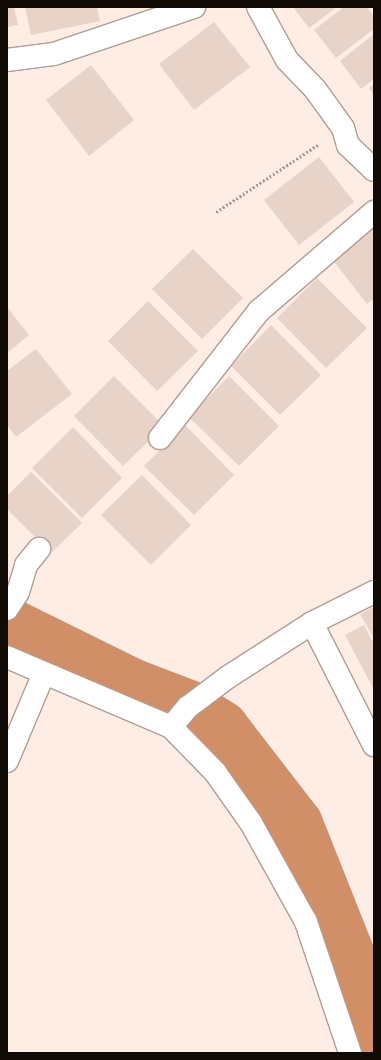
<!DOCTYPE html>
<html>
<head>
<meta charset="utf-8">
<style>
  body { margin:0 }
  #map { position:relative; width:381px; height:1060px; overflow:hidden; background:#fdede4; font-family:"DM Sans",sans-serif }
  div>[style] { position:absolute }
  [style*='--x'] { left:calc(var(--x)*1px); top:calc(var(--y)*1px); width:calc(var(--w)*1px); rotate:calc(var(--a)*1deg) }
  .green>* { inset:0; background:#efbb9e }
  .river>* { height:55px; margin:-27.5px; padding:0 27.5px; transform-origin:27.5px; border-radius:27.5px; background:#d18f68 }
  .building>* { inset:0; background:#e8d3c8 }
  .path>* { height:2.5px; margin-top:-1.25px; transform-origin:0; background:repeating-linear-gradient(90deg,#a59992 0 2px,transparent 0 4px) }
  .roads { filter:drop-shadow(1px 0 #b09d93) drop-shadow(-1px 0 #b09d93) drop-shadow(0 1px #b09d93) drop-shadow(0 -1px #b09d93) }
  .minor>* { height:22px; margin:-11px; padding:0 11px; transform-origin:11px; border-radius:11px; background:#fff }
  span { translate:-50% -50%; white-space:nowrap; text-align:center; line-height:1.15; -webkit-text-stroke:3px #fefefe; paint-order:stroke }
  .frame { position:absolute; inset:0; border:8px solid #100a07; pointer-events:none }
</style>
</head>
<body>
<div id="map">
  <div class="green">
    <div style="clip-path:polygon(7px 624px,133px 686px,188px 707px,221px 728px,295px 824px,348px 957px,374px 1038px,374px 1053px,350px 1053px,251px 823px,171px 727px,7px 657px)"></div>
  </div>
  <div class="river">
    <div style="--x:7;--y:624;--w:140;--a:26.2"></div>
    <div style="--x:133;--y:686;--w:59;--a:20.9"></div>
    <div style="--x:188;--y:707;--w:39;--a:32"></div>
    <div style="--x:221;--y:728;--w:121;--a:52.4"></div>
    <div style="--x:295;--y:824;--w:143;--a:68.3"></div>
    <div style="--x:348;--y:957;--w:89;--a:73"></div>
  </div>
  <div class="building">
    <div style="clip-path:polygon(7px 7px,14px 7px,18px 25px,7px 27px)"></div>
    <div style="clip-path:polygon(25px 7px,97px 7px,100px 21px,31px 35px)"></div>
    <div style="clip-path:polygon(293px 7px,337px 7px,309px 28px)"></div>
    <div style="clip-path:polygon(344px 7px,367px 7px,374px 16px,374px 29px,336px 58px,314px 30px)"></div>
    <div style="clip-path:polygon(214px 22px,250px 67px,194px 110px,159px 64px)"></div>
    <div style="clip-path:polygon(374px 34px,374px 79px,361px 89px,340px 61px)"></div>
    <div style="clip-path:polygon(91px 65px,134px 120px,89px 156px,46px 100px)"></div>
    <div style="clip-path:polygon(374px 84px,374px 95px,369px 88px)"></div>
    <div style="clip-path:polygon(319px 157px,354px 202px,299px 245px,264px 200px)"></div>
    <div style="clip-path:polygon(374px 226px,374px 299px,367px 304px,332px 259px)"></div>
    <div style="clip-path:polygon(193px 249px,243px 298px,202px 339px,152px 289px)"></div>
    <div style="clip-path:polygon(317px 278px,367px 328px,326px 368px,277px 318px)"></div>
    <div style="clip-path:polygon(148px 301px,198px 351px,157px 391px,108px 341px)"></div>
    <div style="clip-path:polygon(7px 307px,29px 335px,7px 353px)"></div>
    <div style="clip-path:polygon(271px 325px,321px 375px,280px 415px,231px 366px)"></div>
    <div style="clip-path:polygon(36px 349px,72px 394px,16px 437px,7px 425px,7px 371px)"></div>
    <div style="clip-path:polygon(114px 376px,164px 426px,123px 466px,74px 416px)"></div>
    <div style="clip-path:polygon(229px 376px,279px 426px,239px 466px,189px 417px)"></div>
    <div style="clip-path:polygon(185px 425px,234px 475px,194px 515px,144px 466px)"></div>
    <div style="clip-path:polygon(73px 427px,122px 478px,82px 518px,32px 468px)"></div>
    <div style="clip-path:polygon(31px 472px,82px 523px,51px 553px,7px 509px,7px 496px)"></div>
    <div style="clip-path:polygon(142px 475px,191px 525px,151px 565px,101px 515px)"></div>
    <div style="clip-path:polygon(374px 607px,374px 639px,360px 614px)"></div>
    <div style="clip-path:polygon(364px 625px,374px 644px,374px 690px,345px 635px)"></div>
  </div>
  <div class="path">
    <div style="--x:216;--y:212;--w:123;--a:-33.4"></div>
  </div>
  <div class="roads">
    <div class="minor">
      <div style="--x:258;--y:7;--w:60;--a:61.3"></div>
      <div style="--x:287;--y:60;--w:40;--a:46"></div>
      <div style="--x:315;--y:89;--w:48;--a:54.3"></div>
      <div style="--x:343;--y:128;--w:18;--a:74"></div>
      <div style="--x:348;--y:145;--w:36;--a:44"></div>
      <div style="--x:7;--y:60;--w:47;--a:-7.3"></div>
      <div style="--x:54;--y:54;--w:148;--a:-18.6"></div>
      <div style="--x:160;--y:438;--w:161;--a:-52.1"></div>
      <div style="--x:259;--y:311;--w:152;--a:-40.7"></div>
      <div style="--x:7;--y:609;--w:20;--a:-57"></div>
      <div style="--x:18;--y:592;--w:28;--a:-73"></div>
      <div style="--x:26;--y:565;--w:21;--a:-51"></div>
      <div style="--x:312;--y:623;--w:137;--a:63.1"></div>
      <div style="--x:7;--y:657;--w:178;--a:23.1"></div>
      <div style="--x:171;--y:727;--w:63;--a:45.6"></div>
      <div style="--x:215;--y:772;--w:62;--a:54.8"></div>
      <div style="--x:251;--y:823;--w:113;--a:60.9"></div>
      <div style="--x:306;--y:922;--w:138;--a:71.4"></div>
      <div style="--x:171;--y:727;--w:26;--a:-50"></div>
      <div style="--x:188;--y:707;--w:50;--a:-36.9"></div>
      <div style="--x:228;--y:677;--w:100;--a:-32.7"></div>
      <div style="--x:312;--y:623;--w:69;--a:-26.6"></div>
      <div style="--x:7;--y:761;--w:95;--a:-67.2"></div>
    </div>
  </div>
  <div class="frame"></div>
</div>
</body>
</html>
